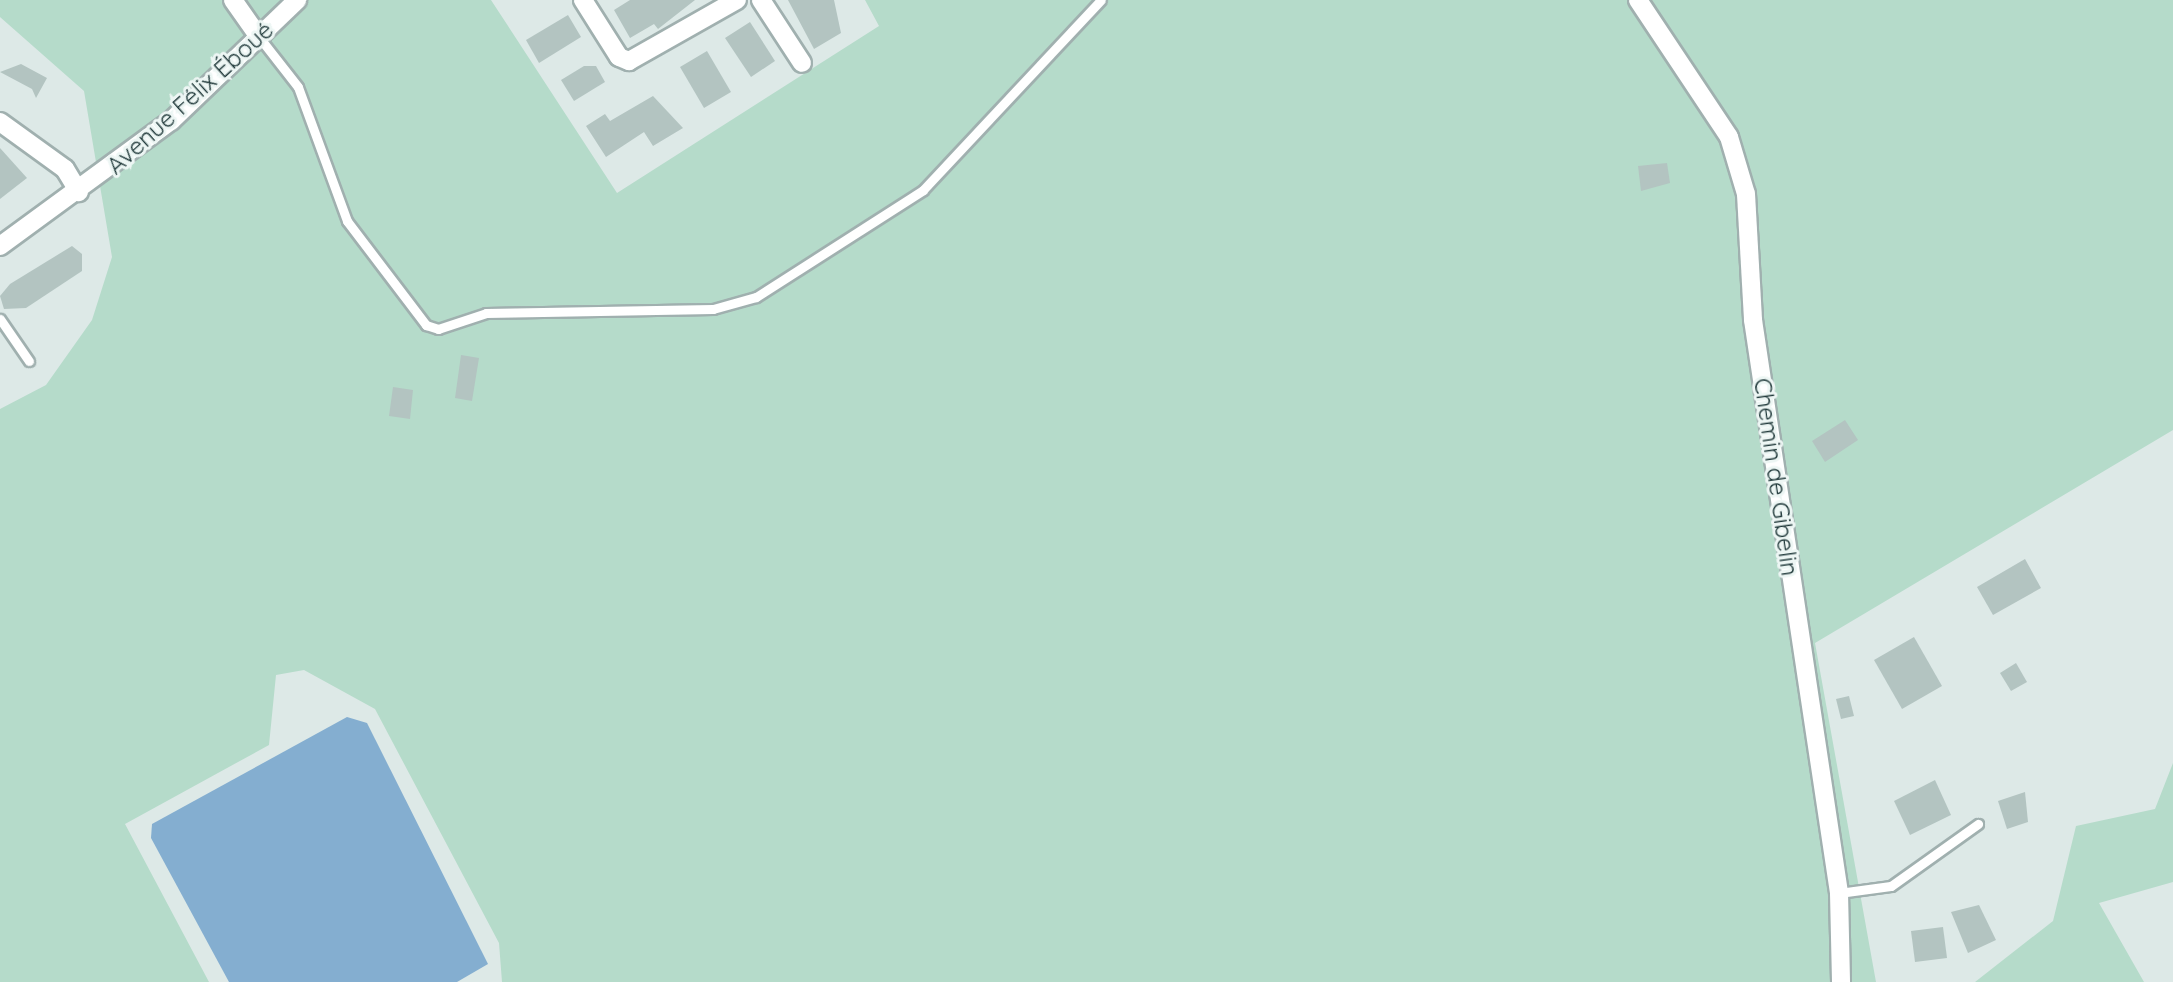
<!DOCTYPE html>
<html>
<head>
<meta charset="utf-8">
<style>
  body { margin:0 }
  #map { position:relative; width:2173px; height:982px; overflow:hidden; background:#dde9e7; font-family:Quicksand,sans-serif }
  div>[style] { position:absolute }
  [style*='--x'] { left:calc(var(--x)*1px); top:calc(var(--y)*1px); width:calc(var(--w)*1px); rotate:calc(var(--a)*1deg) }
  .green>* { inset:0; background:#b5dbca }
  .water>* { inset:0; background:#84aed0 }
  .building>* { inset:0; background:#b3c4c1 }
  .roads { filter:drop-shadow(2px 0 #a0b0af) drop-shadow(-2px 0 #a0b0af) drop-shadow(0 2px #a0b0af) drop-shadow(0 -2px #a0b0af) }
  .lane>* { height:9px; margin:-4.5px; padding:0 4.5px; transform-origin:4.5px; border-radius:4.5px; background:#fff }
  .street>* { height:18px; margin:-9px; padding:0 9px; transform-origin:9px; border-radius:9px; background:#fff }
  span { translate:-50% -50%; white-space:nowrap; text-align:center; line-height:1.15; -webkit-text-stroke:6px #edf6f4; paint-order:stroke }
  .street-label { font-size:24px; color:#1f3839 }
</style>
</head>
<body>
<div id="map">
  <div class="green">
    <div style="clip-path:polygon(0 0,491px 0,617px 193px,879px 26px,865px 0,2173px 0,2173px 430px,1815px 643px,1876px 982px,502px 982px,499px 943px,375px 709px,304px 670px,276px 675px,269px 745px,125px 824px,209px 982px,0 982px,0 409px,46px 385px,92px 320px,112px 257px,84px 91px,0 17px)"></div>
    <div style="clip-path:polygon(2173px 763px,2173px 882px,2099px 903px,2144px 982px,1975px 982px,2053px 921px,2076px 826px,2155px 809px)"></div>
  </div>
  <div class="water">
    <div style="clip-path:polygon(347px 717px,367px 723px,488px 964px,457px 982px,229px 982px,151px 838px,152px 824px)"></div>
  </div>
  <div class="building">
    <div style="clip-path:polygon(630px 0,695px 0,658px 29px,654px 24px,630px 38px,614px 10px)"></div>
    <div style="clip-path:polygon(788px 0,834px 0,841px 33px,814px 49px)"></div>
    <div style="clip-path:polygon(568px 15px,581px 37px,539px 63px,526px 40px)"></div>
    <div style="clip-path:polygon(750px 22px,775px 61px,751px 77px,725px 38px)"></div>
    <div style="clip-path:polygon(707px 51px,731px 92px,704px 108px,680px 67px)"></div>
    <div style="clip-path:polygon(21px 64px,47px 78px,36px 98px,32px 89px,0 72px)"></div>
    <div style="clip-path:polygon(584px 66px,596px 66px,605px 82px,574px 101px,561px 80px)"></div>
    <div style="clip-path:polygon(653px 96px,683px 128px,653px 146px,644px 132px,606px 157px,586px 126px,605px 114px,610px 121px)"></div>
    <div style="clip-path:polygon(0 148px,27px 178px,0 199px)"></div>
    <div style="clip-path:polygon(1667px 163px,1670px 183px,1641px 191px,1638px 166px)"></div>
    <div style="clip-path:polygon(72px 246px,82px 254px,82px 271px,26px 308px,4px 309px,0 296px,10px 284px)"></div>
    <div style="clip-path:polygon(461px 355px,479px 358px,472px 401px,455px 398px)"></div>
    <div style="clip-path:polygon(393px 387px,413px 390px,410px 419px,389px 416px)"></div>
    <div style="clip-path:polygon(1845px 420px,1858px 440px,1825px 462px,1812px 441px)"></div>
    <div style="clip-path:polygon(2025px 559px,2041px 588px,1993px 615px,1977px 587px)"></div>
    <div style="clip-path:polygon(1914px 637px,1942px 686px,1902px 709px,1874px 660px)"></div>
    <div style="clip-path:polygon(2016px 663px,2027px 682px,2011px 691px,2000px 673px)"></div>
    <div style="clip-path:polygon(1849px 696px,1854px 716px,1841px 719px,1836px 699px)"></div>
    <div style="clip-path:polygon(1935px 780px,1951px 815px,1910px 835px,1894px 801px)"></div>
    <div style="clip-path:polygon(2025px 792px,2028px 822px,2007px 829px,1998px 801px)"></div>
    <div style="clip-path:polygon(1979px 905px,1996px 940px,1968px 953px,1951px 912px)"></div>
    <div style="clip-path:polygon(1943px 927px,1947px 958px,1915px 962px,1911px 931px)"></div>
  </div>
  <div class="roads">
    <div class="lane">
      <div style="--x:259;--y:37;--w:63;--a:52"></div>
      <div style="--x:298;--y:87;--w:143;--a:69.9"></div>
      <div style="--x:347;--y:221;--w:131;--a:52.8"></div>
      <div style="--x:426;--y:325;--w:13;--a:18"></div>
      <div style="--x:438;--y:329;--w:51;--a:-18.4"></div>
      <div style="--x:486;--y:313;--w:227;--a:-1"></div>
      <div style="--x:713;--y:309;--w:45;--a:-15.6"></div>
      <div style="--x:756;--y:297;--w:198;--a:-32.6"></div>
      <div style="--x:923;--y:190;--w:260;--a:-46.9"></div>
      <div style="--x:0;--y:319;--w:51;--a:55.4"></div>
      <div style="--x:1839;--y:893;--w:52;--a:-7.7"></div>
      <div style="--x:1891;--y:886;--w:107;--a:-35.5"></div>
    </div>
    <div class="street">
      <div style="--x:233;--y:0;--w:45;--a:54.9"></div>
      <div style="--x:583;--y:0;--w:67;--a:57.7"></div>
      <div style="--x:619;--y:57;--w:11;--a:22"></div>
      <div style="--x:629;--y:61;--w:124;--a:-29.5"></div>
      <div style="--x:761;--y:0;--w:75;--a:56.9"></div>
      <div style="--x:1638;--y:0;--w:164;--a:56.4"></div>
      <div style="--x:1729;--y:137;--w:59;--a:73.4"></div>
      <div style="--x:1746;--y:194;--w:126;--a:86.8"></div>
      <div style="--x:1753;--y:320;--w:579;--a:81.46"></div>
      <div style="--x:1839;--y:893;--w:89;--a:88.7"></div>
      <div style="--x:0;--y:122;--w:80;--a:35.9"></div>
      <div style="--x:65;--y:169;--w:27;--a:59"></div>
      <div style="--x:0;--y:246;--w:212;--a:-36.2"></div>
      <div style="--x:171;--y:121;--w:175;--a:-43.8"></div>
    </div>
  </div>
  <div class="street-label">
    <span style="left:190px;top:98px;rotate:-42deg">Avenue Félix Éboué</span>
    <span style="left:1776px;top:477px;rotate:82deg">Chemin de Gibelin</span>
  </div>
</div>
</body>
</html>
